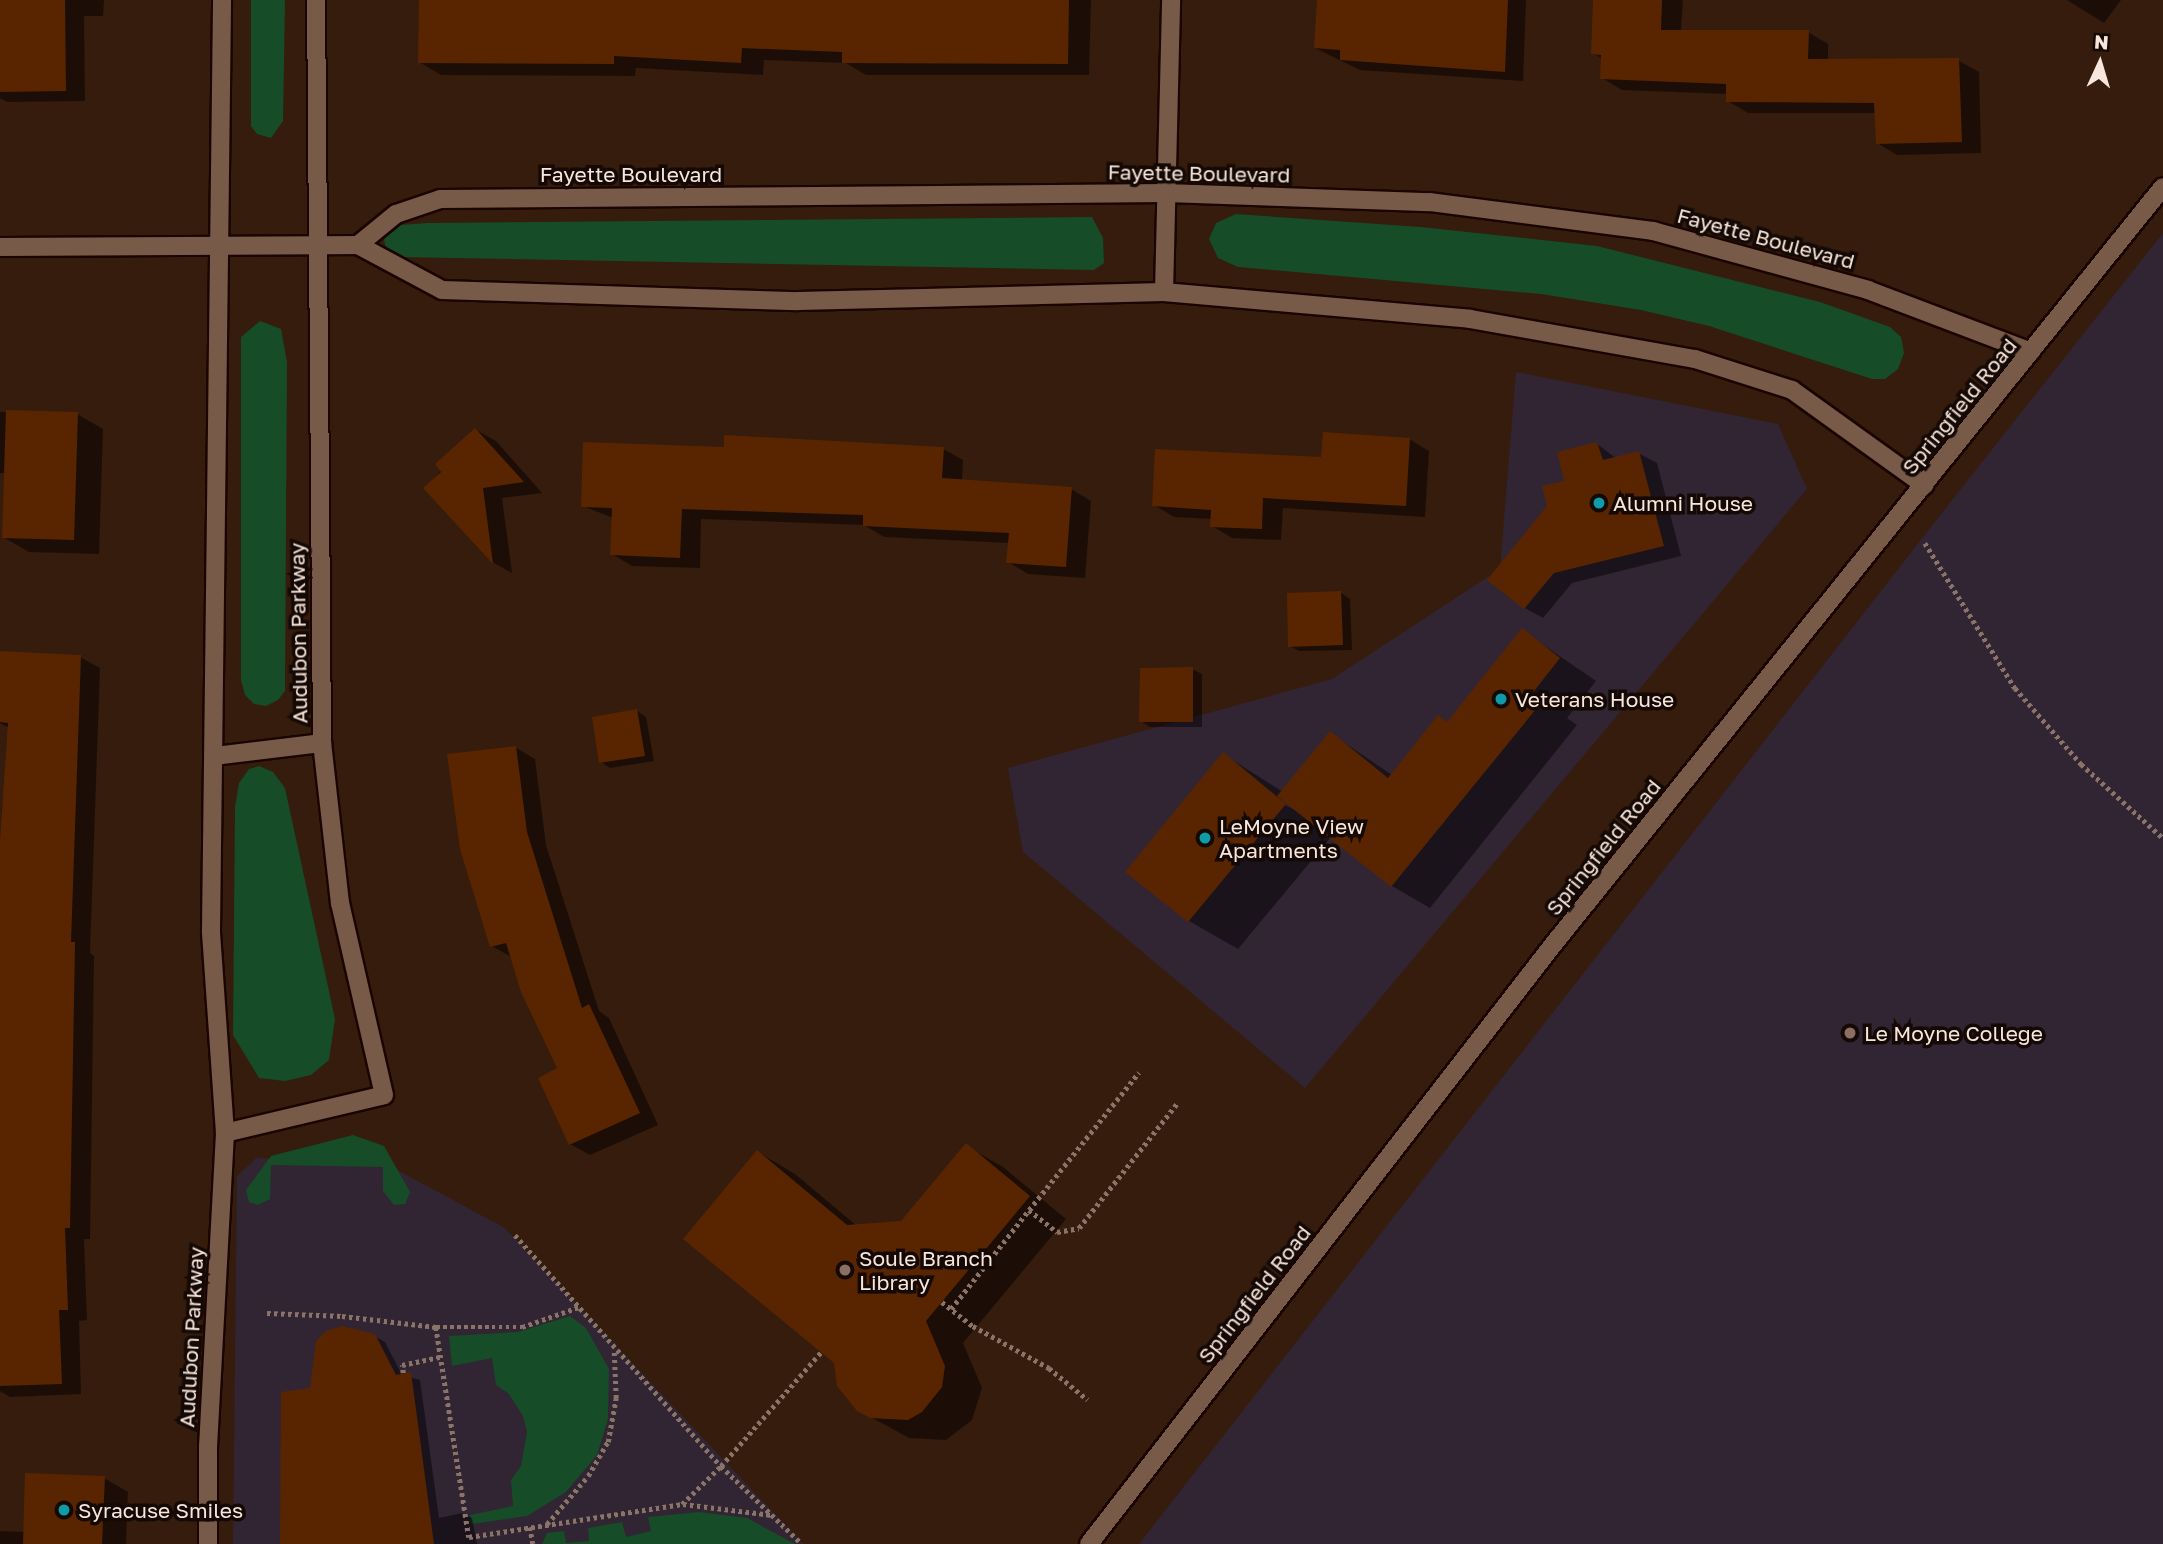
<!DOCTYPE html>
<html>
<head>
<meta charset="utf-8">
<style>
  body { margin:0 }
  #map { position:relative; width:2163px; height:1544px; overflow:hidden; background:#351c0c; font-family:"Golos Text",sans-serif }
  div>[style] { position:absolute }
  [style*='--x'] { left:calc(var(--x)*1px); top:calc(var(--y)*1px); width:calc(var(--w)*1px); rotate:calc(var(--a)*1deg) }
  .education>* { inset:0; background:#312533 }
  .green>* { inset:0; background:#164c27 }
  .shadow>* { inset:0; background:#0007 }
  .building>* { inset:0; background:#592500 }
  .path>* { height:4.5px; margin-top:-2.25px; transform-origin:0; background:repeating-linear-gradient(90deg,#8a7467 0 3.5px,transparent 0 7px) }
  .roads { filter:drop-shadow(2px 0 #1b0500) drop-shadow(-2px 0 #1b0500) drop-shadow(0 2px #1b0500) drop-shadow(0 -2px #1b0500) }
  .minor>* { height:18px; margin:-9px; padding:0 9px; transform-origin:9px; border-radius:9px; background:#785a49 }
  .tertiary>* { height:18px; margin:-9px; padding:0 9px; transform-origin:9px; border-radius:9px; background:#785a49 }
  .dots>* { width:19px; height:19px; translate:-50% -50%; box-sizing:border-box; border:4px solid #140904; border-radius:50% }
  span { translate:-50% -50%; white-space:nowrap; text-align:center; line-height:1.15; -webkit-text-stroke:7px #140904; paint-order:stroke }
  .street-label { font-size:21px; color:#f8e6dc }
  .poi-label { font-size:21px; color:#f8e6dc }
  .left { translate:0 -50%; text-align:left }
  .north { position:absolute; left:2065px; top:28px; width:70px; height:70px; -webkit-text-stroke:5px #140904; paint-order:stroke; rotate:4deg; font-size:19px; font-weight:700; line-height:28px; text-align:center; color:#f8e6dc }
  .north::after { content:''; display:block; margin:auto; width:24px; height:32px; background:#f8e6dc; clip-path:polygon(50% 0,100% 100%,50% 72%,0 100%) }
</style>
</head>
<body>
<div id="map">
  <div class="education">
    <div style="clip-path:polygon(2163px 233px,2163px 1544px,1139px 1544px,1934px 523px)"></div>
    <div style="clip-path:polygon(1516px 372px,1778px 424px,1807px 489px,1305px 1088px,1023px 852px,1008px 768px,1332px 679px,1500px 569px)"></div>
    <div style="clip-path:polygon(256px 1158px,386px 1164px,505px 1228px,803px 1544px,233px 1544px,237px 1176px)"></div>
  </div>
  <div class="green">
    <div style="clip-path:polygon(251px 0,285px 0,283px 121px,271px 138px,257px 134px,251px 126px)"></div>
    <div style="clip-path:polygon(1236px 214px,1421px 227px,1597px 246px,1820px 302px,1890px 327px,1901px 337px,1904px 353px,1898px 369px,1885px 379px,1872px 379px,1709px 326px,1641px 310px,1541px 294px,1238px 267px,1218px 258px,1209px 239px,1216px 223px)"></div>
    <div style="clip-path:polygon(1092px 217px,1103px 238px,1104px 263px,1094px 270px,398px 257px,387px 251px,384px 240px,389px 230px,400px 225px,427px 223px)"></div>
    <div style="clip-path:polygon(260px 321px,281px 329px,287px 362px,285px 691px,278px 700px,266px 706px,254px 704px,245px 695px,241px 680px,241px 337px)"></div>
    <div style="clip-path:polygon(259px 766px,273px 772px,285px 788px,335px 1019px,329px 1060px,311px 1075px,285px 1081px,259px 1078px,233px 1035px,235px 807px,239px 783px,249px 769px)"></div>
    <div style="clip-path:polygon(353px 1135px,384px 1146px,410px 1192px,405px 1204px,394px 1205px,383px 1191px,383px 1167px,271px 1165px,270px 1199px,258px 1205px,249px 1202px,246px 1190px,271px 1156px)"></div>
    <div style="clip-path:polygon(570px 1316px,586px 1328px,609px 1369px,608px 1419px,597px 1455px,566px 1492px,527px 1516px,472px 1524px,470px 1515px,513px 1506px,511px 1480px,521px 1466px,527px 1432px,523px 1416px,509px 1394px,496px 1385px,492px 1358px,452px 1366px,449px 1336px,518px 1332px)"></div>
    <div style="clip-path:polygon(699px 1512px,747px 1518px,795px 1544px,542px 1544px,547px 1533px,564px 1531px,566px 1543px,589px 1541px,588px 1528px,622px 1522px,626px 1537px,651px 1531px,648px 1517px)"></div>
  </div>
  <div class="shadow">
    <div style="clip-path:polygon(0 0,104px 0,103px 16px,84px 16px,85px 101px,7px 102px,0 98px)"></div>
    <div style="clip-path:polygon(420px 0,1091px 0,1089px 75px,866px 75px,846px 63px,764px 60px,763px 75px,636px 68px,635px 76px,441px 75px,419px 62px)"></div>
    <div style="clip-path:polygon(1319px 0,1526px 0,1523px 81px,1360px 70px,1315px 48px)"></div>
    <div style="clip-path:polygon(1595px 0,1683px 0,1681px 31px,1808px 32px,1828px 44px,1828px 61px,1959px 61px,1979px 72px,1981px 153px,1897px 155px,1877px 143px,1876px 113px,1748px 113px,1728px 101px,1728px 94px,1622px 90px,1602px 78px,1603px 59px,1593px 53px)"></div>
    <div style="clip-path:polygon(2067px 0,2121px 0,2104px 23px)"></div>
    <div style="clip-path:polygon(0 412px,77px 414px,103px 429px,99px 554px,29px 552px,3px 537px,5px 473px,0 473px)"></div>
    <div style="clip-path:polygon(476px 430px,496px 441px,542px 493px,502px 498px,512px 573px,494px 563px,426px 488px)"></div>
    <div style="clip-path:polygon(1409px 439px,1429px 451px,1425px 517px,1283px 508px,1281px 540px,1232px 538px,1212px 526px,1212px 519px,1174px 517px,1154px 505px)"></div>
    <div style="clip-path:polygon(1597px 444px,1616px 458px,1638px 453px,1657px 463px,1681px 556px,1572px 583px,1543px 618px,1525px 608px,1567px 482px)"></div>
    <div style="clip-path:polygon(726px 449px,943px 449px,963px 460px,962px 481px,1071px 489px,1091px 501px,1085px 578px,1028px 574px,1008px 562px,1010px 543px,884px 537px,864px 525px,701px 519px,700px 568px,632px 566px,612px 554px,613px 518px,583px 506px)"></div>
    <div style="clip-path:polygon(1341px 593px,1350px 599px,1352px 650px,1299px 651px,1290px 646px)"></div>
    <div style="clip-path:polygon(evenodd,1522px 630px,1596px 681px,1567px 718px,1577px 725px,1430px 908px,1392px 886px,1331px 837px,1238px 949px,1189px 921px,1127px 871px,1223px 754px,1283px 792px,1330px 733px,1392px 775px,1448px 723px,1522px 630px,1279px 798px,1291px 805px,1297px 811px,1277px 801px,1279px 798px)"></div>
    <div style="clip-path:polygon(0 653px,80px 657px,100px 668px,90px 953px,94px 956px,90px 1239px,84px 1239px,87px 1320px,79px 1321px,81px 1394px,10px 1397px,0 1391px,0 954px,2px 805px,6px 805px,9px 728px,0 723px)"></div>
    <div style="clip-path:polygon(1192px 669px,1202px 674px,1202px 727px,1150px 727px,1141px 721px)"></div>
    <div style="clip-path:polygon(637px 711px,646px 717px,654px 761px,610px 768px,601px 762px)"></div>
    <div style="clip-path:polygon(515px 747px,535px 759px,546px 845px,599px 1011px,609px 1018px,658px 1125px,590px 1155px,570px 1144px,560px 1069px,513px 958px,492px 946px)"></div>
    <div style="clip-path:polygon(966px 1146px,1003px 1167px,1066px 1219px,963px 1343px,982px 1388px,972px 1420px,946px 1440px,909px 1438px,858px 1410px,835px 1362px,758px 1152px,795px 1174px,857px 1226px,902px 1223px)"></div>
    <div style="clip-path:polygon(374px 1336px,385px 1342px,402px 1375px,420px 1380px,439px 1518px,462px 1513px,472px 1518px,477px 1544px,281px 1544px,311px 1389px)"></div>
    <div style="clip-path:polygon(104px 1478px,128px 1492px,126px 1544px,0 1544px,0 1531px,25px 1532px)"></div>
  </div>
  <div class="building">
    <div style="clip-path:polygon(0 0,65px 0,66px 91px,0 92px)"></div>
    <div style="clip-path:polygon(419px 0,1069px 0,1068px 64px,842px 63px,842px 52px,742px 48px,741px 63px,614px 56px,614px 64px,418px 63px)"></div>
    <div style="clip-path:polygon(1317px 0,1508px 0,1505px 72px,1340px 60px,1340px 50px,1314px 48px)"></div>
    <div style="clip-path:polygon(1593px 0,1662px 0,1661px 30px,1809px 30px,1808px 59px,1959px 58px,1962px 142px,1876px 144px,1874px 103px,1726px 102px,1726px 84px,1600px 79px,1601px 55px,1591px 54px)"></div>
    <div style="clip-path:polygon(6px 410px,78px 412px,74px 540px,2px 538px)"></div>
    <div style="clip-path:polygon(475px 428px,524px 482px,483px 488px,493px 564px,423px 488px,441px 472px,435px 464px)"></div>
    <div style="clip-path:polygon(1323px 432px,1410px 438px,1406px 506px,1263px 498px,1262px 529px,1210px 527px,1211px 510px,1152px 506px,1155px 449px,1321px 457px)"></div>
    <div style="clip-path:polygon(724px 435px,944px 447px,942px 478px,1072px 487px,1066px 567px,1006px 563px,1009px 533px,863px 526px,863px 515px,682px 509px,680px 558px,610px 555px,612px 508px,581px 507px,583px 442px,724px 447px)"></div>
    <div style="clip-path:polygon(1597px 442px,1603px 460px,1639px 451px,1664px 546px,1554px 573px,1524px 609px,1487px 580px,1547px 506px,1542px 486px,1564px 481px,1557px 452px)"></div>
    <div style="clip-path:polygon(1341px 591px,1343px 645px,1288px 647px,1287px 593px)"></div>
    <div style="clip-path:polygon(1522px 628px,1560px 658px,1531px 695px,1541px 703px,1391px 887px,1277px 796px,1330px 731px,1388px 778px,1438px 715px,1447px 722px)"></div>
    <div style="clip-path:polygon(0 651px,81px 655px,71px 942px,75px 942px,70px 1228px,65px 1228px,68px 1310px,59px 1310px,62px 1384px,0 1386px,0 841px,8px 723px,0 722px)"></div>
    <div style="clip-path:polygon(1193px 667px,1193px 722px,1139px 722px,1140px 668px)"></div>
    <div style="clip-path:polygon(637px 709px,645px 756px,599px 763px,592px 717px)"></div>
    <div style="clip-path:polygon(516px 746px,527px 832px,582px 1008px,589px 1004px,640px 1113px,569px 1145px,538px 1078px,557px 1068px,521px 992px,506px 943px,490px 947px,460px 849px,447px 754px)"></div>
    <div style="clip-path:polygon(1223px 752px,1286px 804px,1188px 922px,1125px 872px)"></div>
    <div style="clip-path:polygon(966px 1143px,1030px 1196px,926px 1321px,945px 1366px,942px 1387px,922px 1412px,908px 1420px,870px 1418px,857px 1411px,837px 1386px,834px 1363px,683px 1239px,757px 1150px,847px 1225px,901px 1221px)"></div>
    <div style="clip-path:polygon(342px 1326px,375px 1334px,396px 1375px,411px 1372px,434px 1544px,280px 1544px,281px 1392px,310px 1388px,316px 1341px,326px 1331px)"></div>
    <div style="clip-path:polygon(25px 1473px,105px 1476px,102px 1544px,23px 1544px)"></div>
  </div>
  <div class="path">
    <div style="--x:1925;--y:543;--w:171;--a:58.2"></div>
    <div style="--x:2015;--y:688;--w:101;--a:49"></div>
    <div style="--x:2081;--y:764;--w:110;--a:42.1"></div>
    <div style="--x:1029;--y:1210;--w:176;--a:-51.4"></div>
    <div style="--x:515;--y:1235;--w:310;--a:48.3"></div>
    <div style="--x:721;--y:1466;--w:112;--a:43.9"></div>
    <div style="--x:942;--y:1302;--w:39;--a:38"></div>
    <div style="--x:973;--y:1326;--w:87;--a:28.9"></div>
    <div style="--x:1049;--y:1368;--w:50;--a:39.4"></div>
    <div style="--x:951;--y:1309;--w:126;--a:-51.8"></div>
    <div style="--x:1029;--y:1210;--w:36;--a:38"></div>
    <div style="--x:1057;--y:1232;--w:22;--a:-10"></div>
    <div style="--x:1079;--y:1228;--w:160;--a:-51.8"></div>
    <div style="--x:267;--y:1313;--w:75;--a:2.3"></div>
    <div style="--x:342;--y:1316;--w:95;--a:6.7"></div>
    <div style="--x:436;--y:1327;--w:86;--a:0"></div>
    <div style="--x:522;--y:1327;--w:60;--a:-19.3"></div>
    <div style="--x:436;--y:1327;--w:213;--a:81.1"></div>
    <div style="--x:469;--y:1537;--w:216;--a:-8.8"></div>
    <div style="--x:682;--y:1504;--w:54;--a:-44.3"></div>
    <div style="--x:721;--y:1466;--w:152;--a:-48.7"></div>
    <div style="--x:403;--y:1373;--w:8;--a:-97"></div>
    <div style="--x:402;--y:1365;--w:40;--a:-12"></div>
    <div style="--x:683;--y:1504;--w:89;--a:7.1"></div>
    <div style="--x:547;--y:1524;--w:63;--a:-49.5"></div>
    <div style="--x:588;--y:1476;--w:39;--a:-60"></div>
    <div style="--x:608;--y:1442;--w:45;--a:-79.7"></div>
    <div style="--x:616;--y:1398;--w:46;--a:-92.5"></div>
    <div style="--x:530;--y:1527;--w:17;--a:80"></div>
  </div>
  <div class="roads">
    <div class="minor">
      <div style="--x:358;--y:245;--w:49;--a:-39.2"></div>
      <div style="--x:396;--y:214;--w:46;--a:-18.8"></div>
      <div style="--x:440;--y:199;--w:727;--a:-0.47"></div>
      <div style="--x:1167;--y:193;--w:263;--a:2"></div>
      <div style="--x:1430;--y:202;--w:225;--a:7.4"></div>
      <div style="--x:1653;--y:231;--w:223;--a:15.3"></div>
      <div style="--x:1868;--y:290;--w:174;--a:20.8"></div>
      <div style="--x:0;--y:247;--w:358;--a:-0.3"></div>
      <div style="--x:358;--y:245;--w:95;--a:28.2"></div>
      <div style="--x:442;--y:290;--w:356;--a:1.8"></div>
      <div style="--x:798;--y:301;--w:366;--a:-1.4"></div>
      <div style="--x:1164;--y:292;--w:307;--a:5"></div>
      <div style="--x:1470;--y:319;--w:229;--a:10.1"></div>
      <div style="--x:1695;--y:359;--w:102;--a:17.7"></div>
      <div style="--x:1792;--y:390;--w:163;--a:35.7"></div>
      <div style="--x:1164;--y:292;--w:292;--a:-88.6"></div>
      <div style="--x:214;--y:756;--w:109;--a:-6.9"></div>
      <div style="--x:225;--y:1133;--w:163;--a:-13.4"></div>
      <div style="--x:384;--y:1095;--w:197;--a:-102.9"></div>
      <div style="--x:340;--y:903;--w:161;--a:-96.4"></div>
      <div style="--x:322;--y:743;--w:743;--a:-90.46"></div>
      <div style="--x:208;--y:1544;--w:97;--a:-90"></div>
      <div style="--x:208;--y:1447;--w:314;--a:-86.9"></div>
      <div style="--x:225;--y:1133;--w:202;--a:-94"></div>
      <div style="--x:211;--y:931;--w:931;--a:-89.32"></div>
    </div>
    <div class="tertiary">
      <div style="--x:1089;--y:1544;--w:756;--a:-52.25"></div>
      <div style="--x:1552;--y:946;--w:974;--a:-51.17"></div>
    </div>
  </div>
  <div class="dots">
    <div style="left:1599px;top:503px;background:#0f9aa8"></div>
    <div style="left:1501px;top:699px;background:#0f9aa8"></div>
    <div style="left:1205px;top:838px;background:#0f9aa8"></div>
    <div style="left:1850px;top:1033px;background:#8d6e63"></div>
    <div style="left:845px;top:1270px;background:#8d6e63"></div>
    <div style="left:64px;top:1510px;background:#0f9aa8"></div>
  </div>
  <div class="street-label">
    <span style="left:1199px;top:173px;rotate:1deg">Fayette Boulevard</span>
    <span style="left:631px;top:174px">Fayette Boulevard</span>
    <span style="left:1766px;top:238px;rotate:15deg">Fayette Boulevard</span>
    <span style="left:1959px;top:406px;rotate:-51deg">Springfield Road</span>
    <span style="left:298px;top:633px;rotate:-91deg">Audubon Parkway</span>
    <span style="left:1603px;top:847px;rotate:-51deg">Springfield Road</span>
    <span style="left:1254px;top:1294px;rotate:-52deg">Springfield Road</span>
    <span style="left:191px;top:1337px;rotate:-87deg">Audubon Parkway</span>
  </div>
  <div class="poi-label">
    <span class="left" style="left:1613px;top:503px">Alumni House</span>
    <span class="left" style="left:1515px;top:699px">Veterans House</span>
    <span class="left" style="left:1219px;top:838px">LeMoyne View<br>Apartments</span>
    <span class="left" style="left:1864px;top:1033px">Le Moyne College</span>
    <span class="left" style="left:859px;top:1270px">Soule Branch<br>Library</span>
    <span class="left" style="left:78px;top:1510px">Syracuse Smiles</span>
  </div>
  <div class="north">N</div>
</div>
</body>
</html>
